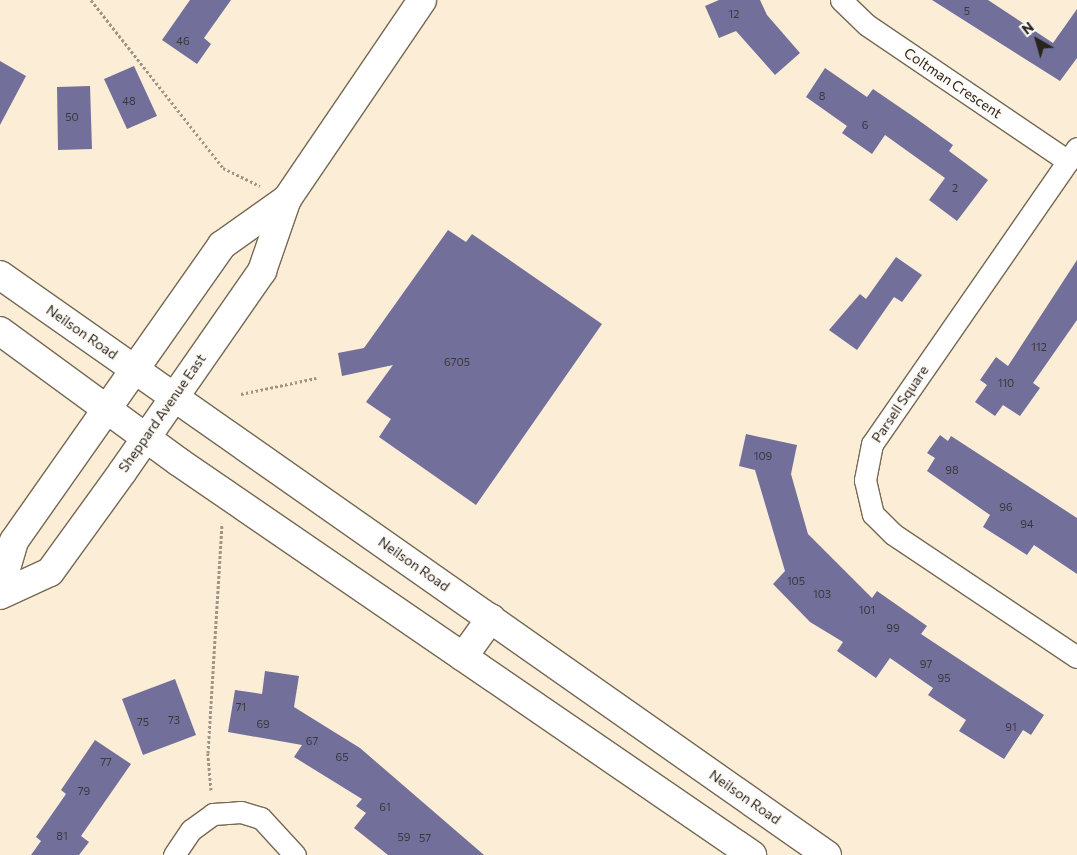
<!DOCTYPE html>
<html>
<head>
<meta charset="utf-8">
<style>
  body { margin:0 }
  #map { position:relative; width:1077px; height:855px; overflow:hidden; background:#fbedd6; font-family:Commissioner,sans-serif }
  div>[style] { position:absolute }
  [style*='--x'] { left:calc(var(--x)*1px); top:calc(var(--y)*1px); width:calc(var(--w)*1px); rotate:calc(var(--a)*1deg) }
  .building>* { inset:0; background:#72709b }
  .path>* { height:3px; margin-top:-1.5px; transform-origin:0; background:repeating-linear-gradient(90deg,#9f9584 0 2.5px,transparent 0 5px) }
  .roads { filter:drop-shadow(1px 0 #756954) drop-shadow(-1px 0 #756954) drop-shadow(0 1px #756954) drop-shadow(0 -1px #756954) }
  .street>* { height:21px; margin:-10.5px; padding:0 10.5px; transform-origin:10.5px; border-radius:10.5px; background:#fff }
  .secondary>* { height:28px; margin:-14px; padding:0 14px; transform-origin:14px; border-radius:14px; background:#fff }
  span { translate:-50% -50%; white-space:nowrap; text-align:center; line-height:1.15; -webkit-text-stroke:4px #fefbf7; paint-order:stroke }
  .number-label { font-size:11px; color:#3b373b }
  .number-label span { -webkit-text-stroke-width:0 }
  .street-label { font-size:14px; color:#29241b }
  .north { position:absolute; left:1012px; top:15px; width:50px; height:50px; -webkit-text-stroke:4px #fefbf7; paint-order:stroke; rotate:322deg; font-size:14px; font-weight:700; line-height:20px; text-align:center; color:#29241b }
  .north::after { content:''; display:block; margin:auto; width:18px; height:22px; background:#29241b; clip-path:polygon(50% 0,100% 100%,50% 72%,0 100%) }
</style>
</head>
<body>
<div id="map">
  <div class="building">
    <div style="clip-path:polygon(190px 0,231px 0,204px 38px,211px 44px,197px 64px,162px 40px)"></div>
    <div style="clip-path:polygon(719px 0,760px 0,767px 15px,800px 53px,775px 75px,736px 31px,719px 38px,705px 6px)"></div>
    <div style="clip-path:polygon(932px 0,988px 0,1053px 43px,1077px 9px,1077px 58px,1060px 81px)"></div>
    <div style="clip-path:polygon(0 61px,26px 76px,0 125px)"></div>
    <div style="clip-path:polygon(134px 66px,157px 116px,127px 129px,104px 79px)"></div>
    <div style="clip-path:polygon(825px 68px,867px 97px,873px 89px,914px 117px,953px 145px,949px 151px,988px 180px,957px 221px,929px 200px,945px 178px,885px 135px,872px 154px,842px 133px,847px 126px,806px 97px)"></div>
    <div style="clip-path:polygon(90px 86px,92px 149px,58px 150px,57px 87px)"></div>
    <div style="clip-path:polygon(448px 230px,466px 242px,472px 234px,602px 324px,476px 505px,379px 437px,391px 419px,366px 402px,393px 365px,342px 376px,338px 353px,364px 348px)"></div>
    <div style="clip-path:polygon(896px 257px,922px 275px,902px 302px,894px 297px,857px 350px,829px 330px,860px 294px,866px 299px)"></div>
    <div style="clip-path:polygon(1077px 260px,1077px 320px,1033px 383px,1040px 388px,1020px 416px,1003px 405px,995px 416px,975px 402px,987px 385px,980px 380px,996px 357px,1008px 366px)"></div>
    <div style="clip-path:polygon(746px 434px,797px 445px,791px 474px,808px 534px,872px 598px,877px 591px,927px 626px,921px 634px,1044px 715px,1031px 735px,1023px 730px,1004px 759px,959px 731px,966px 720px,928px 695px,933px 688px,890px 658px,876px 678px,837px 651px,843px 642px,810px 622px,773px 584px,785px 571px,755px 470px,739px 466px)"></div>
    <div style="clip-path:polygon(940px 435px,948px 441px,951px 436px,1077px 518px,1077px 574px,1034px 545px,1027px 555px,983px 527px,990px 515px,927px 471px,935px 458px,927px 453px)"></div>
    <div style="clip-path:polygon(265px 671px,299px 676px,294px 707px,360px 748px,484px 855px,388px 855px,354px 828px,366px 813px,356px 806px,362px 799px,294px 757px,302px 745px,228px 732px,235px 690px,262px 694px)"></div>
    <div style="clip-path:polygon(175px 679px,196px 735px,143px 755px,122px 699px)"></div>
    <div style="clip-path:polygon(95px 740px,131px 764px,81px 836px,89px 842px,79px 855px,31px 855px,41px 841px,36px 837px,66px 794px,61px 790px)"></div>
  </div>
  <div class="path">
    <div style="--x:91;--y:0;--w:214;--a:51.8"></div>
    <div style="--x:223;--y:168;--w:41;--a:25.9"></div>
    <div style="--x:241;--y:394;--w:77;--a:-12"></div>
    <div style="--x:211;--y:790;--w:37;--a:-95"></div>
    <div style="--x:208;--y:753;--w:230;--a:-86.5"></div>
  </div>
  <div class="roads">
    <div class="street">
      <div style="--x:841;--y:0;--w:36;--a:44"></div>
      <div style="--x:867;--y:25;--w:243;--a:34.1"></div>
      <div style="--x:1077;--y:148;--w:360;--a:124.7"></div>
      <div style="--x:872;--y:444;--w:37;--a:101"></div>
      <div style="--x:865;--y:480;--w:35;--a:77"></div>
      <div style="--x:873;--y:514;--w:28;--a:45"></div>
      <div style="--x:893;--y:534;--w:221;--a:33.8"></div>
      <div style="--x:174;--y:855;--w:30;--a:-56"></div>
      <div style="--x:191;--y:830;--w:27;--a:-36"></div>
      <div style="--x:213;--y:814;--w:28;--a:-4"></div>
      <div style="--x:241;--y:812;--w:21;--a:17"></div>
      <div style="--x:261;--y:818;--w:50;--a:47.4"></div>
    </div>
    <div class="secondary">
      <div style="--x:0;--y:275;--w:1010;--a:35.04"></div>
      <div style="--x:0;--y:331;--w:222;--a:36.2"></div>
      <div style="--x:179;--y:462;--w:695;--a:34.44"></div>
      <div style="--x:0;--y:589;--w:50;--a:-73.7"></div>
      <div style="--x:14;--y:541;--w:362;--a:-54.9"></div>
      <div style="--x:222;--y:245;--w:80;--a:-35.3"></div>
      <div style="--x:0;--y:595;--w:55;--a:-24.7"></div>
      <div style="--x:50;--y:572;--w:125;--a:-54.1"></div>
      <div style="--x:123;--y:471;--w:244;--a:-55.2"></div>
      <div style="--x:262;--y:271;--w:76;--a:-70.9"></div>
      <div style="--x:287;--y:199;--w:240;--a:-55.8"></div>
      <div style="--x:463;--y:657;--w:48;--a:-54.3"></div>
    </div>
  </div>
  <div class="number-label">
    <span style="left:967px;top:11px">5</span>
    <span style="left:734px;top:14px">12</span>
    <span style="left:183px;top:41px">46</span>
    <span style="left:822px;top:96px">8</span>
    <span style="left:129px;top:101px">48</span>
    <span style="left:72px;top:117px">50</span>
    <span style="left:865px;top:125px">6</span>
    <span style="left:955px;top:188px">2</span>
    <span style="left:1039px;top:347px">112</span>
    <span style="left:457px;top:362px">6705</span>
    <span style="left:1006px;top:383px">110</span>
    <span style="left:763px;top:456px">109</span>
    <span style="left:952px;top:470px">98</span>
    <span style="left:1006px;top:507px">96</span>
    <span style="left:1027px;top:524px">94</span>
    <span style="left:796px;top:581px">105</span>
    <span style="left:822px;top:594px">103</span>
    <span style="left:867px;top:610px">101</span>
    <span style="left:893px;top:628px">99</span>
    <span style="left:926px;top:664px">97</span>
    <span style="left:944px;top:678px">95</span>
    <span style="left:241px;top:707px">71</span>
    <span style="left:174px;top:720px">73</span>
    <span style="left:143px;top:722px">75</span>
    <span style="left:263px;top:724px">69</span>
    <span style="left:1011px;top:727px">91</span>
    <span style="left:312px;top:741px">67</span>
    <span style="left:342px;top:757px">65</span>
    <span style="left:106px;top:762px">77</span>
    <span style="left:84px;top:791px">79</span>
    <span style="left:385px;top:807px">61</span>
    <span style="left:62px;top:836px">81</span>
    <span style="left:404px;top:837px">59</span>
    <span style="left:425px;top:838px">57</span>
  </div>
  <div class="street-label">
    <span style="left:953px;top:83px;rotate:34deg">Coltman Crescent</span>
    <span style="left:82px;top:332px;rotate:35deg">Neilson Road</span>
    <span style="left:900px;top:404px;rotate:-56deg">Parsell Square</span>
    <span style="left:162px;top:413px;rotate:-55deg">Sheppard Avenue East</span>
    <span style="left:414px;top:564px;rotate:35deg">Neilson Road</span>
    <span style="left:745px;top:797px;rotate:35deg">Neilson Road</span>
  </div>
  <div class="north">N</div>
</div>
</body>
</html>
